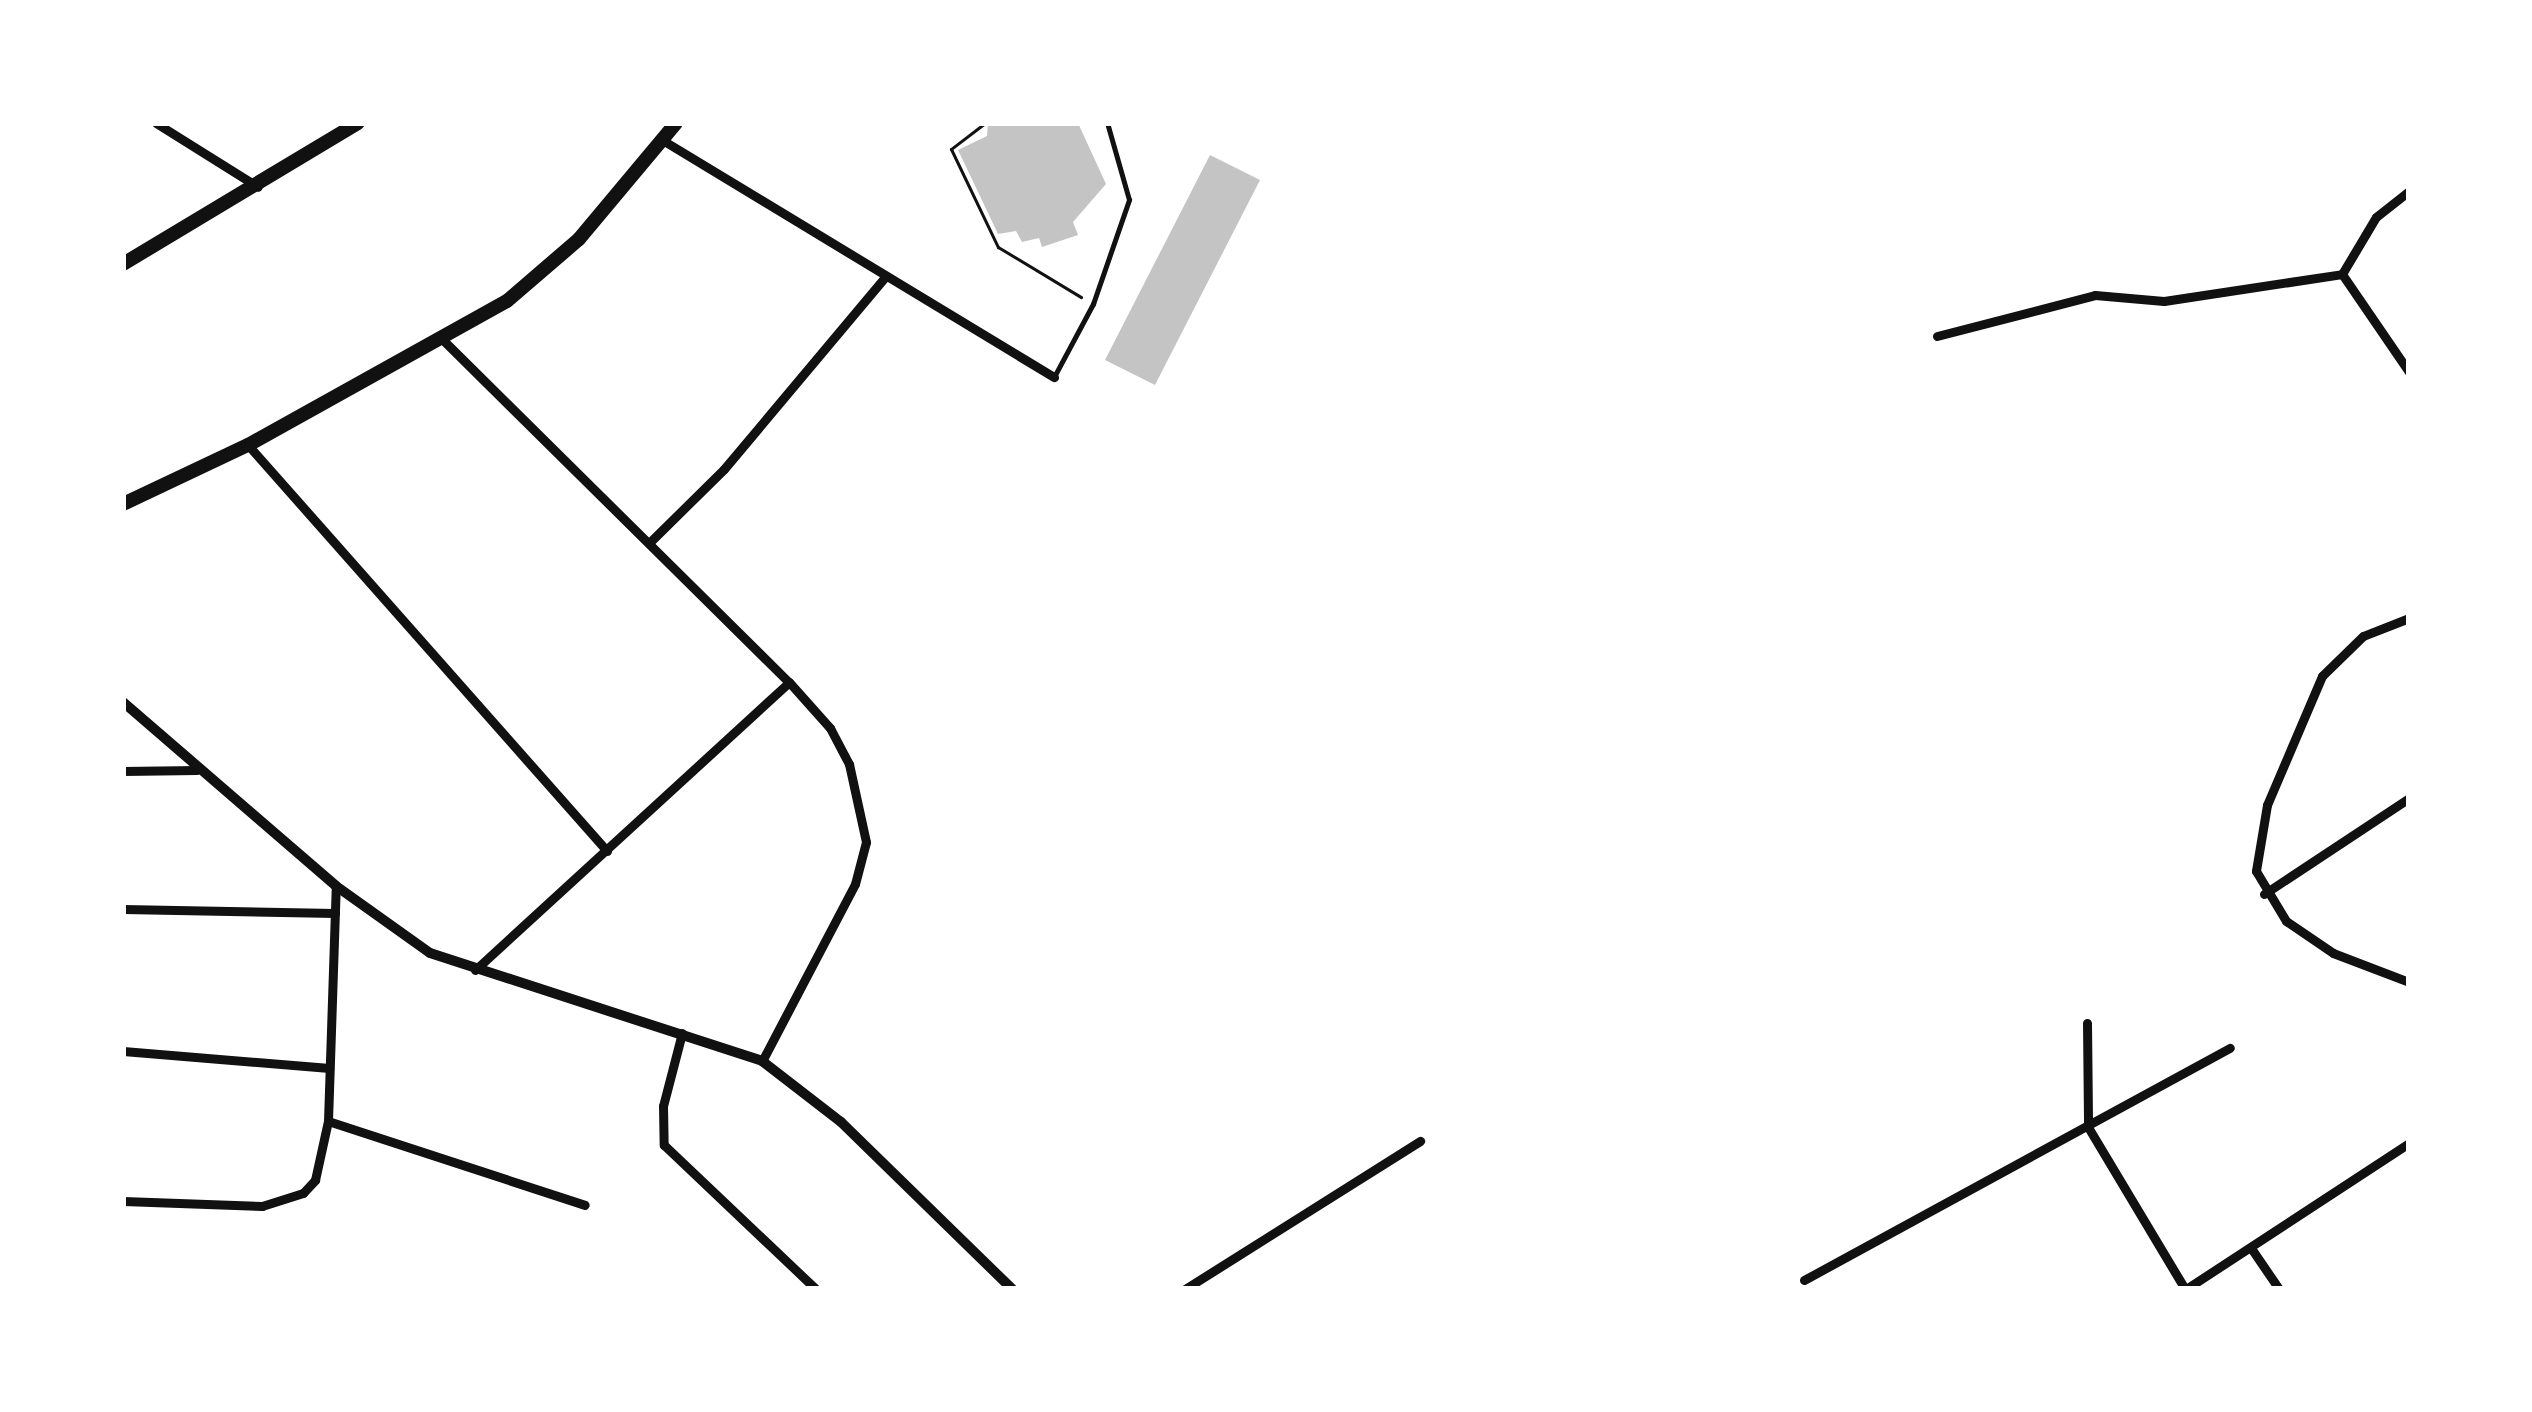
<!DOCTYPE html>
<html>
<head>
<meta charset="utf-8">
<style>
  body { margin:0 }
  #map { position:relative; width:2532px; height:1412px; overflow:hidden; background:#fff; font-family:"Noto Serif",serif }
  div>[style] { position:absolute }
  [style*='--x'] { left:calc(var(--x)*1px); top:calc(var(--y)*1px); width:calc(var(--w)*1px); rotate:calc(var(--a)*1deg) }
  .building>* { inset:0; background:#c4c4c4 }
  .path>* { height:3px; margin:-1.5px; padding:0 1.5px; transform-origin:1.5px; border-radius:1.5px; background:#111 }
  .service>* { height:4.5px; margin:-2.25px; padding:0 2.25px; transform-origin:2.25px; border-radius:2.25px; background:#111 }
  .minor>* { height:9px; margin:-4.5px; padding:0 4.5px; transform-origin:4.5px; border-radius:4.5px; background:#111 }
  .tertiary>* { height:10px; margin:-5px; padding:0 5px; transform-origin:5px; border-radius:5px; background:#111 }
  .primary>* { height:14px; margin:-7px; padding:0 7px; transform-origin:7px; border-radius:7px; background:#111 }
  span { translate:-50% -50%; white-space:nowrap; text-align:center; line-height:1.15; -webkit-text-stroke:9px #fff; paint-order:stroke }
  .frame { position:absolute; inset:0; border:126px solid #fff; pointer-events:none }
</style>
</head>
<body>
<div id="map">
  <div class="building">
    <div style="clip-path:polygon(988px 123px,1078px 123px,1106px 184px,1073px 222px,1078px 235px,1042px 247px,1039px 238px,1022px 242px,1016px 231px,998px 234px,958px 150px,987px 136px)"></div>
    <div style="clip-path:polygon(1210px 155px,1260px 180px,1155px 385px,1105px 360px)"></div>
  </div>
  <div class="path">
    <div style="--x:985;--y:123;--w:43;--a:142.6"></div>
    <div style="--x:951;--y:149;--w:109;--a:64.4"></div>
    <div style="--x:998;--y:247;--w:97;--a:31.1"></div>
  </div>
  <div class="service">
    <div style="--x:1054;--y:377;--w:83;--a:-61.9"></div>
    <div style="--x:1093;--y:304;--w:110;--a:-70.9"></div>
    <div style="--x:1129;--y:200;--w:80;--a:-105.9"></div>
  </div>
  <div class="minor">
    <div style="--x:156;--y:123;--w:120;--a:32.1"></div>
    <div style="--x:664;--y:141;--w:456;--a:31.2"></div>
    <div style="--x:2342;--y:274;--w:119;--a:55.6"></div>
    <div style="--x:1937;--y:336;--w:163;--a:-14.5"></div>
    <div style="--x:2095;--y:295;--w:69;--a:5"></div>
    <div style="--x:2164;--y:301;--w:180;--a:-8.6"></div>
    <div style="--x:2342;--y:274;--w:66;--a:-59.2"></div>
    <div style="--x:2376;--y:217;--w:42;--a:-38.2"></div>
    <div style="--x:443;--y:340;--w:486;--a:44.7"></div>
    <div style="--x:789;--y:682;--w:62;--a:48.3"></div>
    <div style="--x:830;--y:728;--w:41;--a:62.2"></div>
    <div style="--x:849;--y:764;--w:80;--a:77.7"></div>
    <div style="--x:866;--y:842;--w:43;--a:104.7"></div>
    <div style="--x:855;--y:884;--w:200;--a:117.7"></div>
    <div style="--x:248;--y:445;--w:542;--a:48.52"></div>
    <div style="--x:649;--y:543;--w:105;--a:-44.6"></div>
    <div style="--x:724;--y:469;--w:252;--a:-50"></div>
    <div style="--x:2409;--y:618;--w:49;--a:158.6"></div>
    <div style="--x:2363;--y:636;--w:57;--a:135.7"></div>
    <div style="--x:2322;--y:676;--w:140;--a:113.1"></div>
    <div style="--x:2267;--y:805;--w:67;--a:99.5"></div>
    <div style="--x:2256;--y:871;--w:58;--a:59"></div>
    <div style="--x:2286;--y:921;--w:57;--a:34.2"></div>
    <div style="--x:2333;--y:953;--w:81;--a:20.9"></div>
    <div style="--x:123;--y:771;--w:74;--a:-0.8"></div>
    <div style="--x:2264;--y:894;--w:174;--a:-33.5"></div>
    <div style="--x:123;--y:909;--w:212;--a:1.1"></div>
    <div style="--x:475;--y:970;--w:426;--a:-42.5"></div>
    <div style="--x:2087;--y:1023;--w:104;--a:89.4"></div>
    <div style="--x:2088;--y:1127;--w:189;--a:59.1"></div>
    <div style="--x:682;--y:1033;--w:75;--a:104.6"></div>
    <div style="--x:663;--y:1106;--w:39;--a:89"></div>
    <div style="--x:664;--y:1145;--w:209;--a:43.5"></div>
    <div style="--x:123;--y:1051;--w:207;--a:4.7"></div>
    <div style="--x:328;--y:1121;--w:270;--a:18.1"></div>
    <div style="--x:123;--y:1201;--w:139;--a:2.1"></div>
    <div style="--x:262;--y:1206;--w:43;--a:-17.6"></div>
    <div style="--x:303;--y:1193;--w:18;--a:-47"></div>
    <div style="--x:315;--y:1180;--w:60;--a:-77.6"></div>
    <div style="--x:328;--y:1121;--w:235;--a:-88.1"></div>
    <div style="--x:2251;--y:1248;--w:50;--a:55.7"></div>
    <div style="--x:1804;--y:1280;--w:485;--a:-28.6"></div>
    <div style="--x:1185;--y:1289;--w:278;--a:-32.2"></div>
    <div style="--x:2186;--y:1289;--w:267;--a:-33.2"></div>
  </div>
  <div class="tertiary">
    <div style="--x:123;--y:702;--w:281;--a:40.8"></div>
    <div style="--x:336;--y:886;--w:115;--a:35.5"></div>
    <div style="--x:430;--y:953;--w:349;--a:18"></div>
    <div style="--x:762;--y:1061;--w:100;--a:37.7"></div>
    <div style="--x:841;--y:1122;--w:239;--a:44.3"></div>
  </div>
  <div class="primary">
    <div style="--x:123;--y:264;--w:274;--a:-31"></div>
    <div style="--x:123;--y:504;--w:138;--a:-25.3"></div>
    <div style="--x:248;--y:445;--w:296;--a:-29.1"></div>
    <div style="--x:507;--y:301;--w:95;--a:-40.7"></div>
    <div style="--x:579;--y:239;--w:151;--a:-50.1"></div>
  </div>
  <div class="frame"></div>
</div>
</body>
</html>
